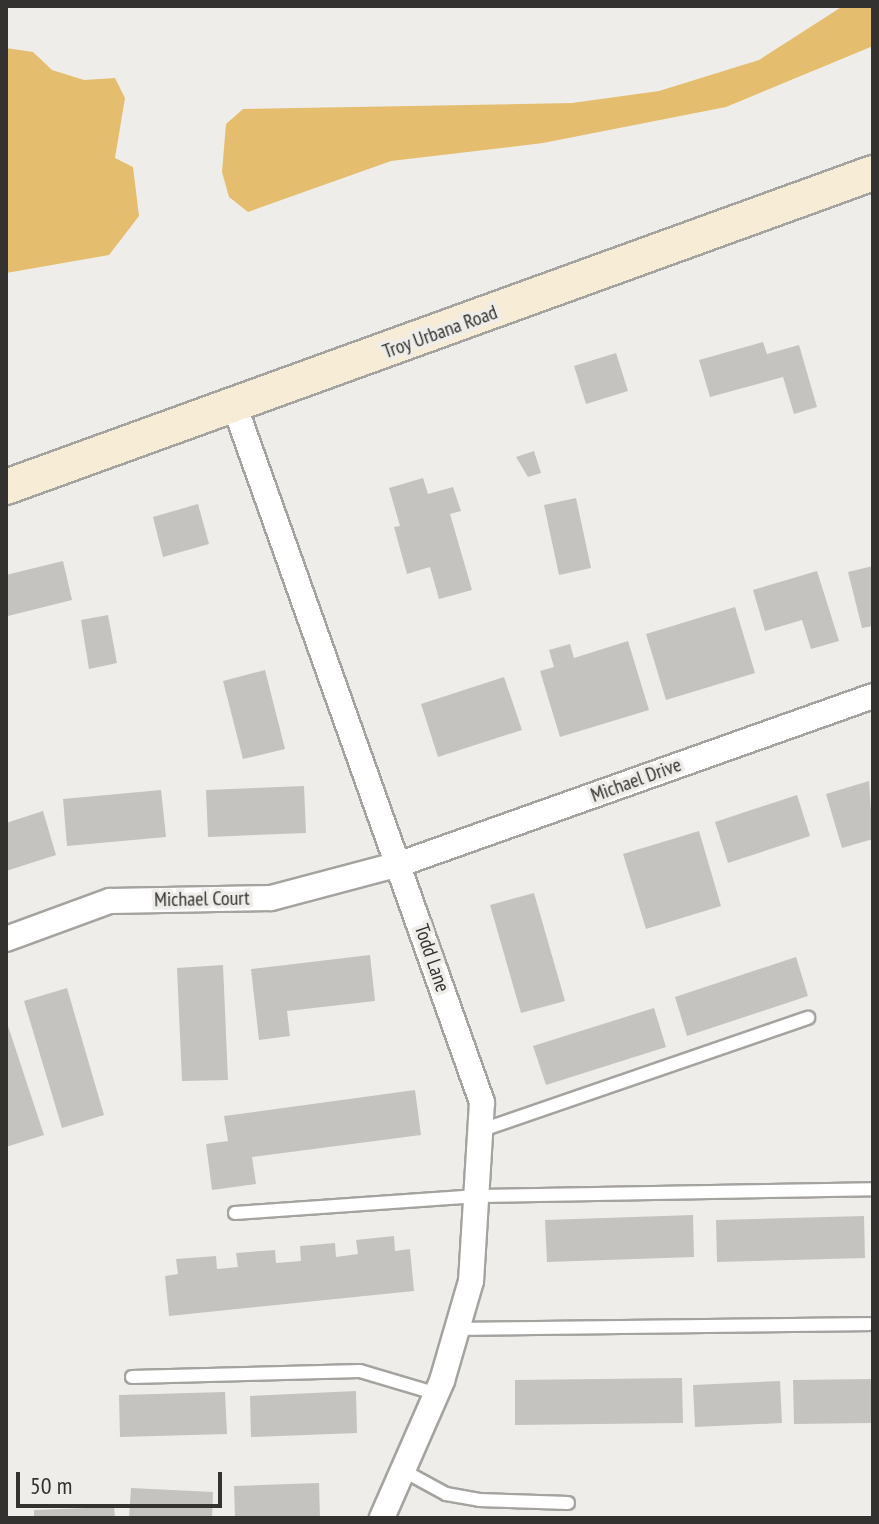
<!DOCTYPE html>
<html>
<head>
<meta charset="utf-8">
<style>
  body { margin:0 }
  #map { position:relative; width:879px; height:1524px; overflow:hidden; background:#efede9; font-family:"PT Sans Narrow",sans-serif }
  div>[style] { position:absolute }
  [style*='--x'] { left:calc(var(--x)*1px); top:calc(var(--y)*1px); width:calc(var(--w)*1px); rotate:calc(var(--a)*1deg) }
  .water>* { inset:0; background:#e4be6e }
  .building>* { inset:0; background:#c5c3bf }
  .roads { filter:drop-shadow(2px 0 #a5a39f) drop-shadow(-2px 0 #a5a39f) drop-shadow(0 2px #a5a39f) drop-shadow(0 -2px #a5a39f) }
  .lane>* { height:12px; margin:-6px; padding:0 6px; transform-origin:6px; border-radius:6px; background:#fff }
  .street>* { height:24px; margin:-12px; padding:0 12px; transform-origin:12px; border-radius:12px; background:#fff }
  .secondary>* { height:34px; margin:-17px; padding:0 17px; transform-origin:17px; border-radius:17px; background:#f7ecd6 }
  span { translate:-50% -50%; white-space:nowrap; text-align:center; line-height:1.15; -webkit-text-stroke:7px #efede9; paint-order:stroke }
  .street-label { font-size:20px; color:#333230 }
  .frame { position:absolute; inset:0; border:8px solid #333230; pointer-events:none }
  .scale { position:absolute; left:16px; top:1472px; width:206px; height:36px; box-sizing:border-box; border:4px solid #333230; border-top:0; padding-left:10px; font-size:24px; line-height:28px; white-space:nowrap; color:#333230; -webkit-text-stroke:6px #efede9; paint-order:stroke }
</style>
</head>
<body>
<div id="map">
  <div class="water">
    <div style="clip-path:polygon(843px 6px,873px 6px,873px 46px,726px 107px,543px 143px,391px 161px,248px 212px,229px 197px,222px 172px,226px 124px,243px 109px,572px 103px,659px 91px,759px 60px)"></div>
    <div style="clip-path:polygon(6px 48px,33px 52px,52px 70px,84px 80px,115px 78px,125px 98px,115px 158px,133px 167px,139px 216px,109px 255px,6px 273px)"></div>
  </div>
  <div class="building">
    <div style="clip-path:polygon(763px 342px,767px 354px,799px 345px,817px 407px,794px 414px,783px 377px,710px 397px,699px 360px)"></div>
    <div style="clip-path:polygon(616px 353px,628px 391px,586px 404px,574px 366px)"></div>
    <div style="clip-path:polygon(534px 451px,541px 473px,528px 477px,516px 457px)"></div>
    <div style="clip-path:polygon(423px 478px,428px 494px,453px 487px,461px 511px,450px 514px,472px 590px,439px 599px,430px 567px,407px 574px,394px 527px,400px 526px,389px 488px)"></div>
    <div style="clip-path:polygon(576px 498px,591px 568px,559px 575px,544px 505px)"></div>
    <div style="clip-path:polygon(198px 504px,209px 544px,163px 557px,153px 517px)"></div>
    <div style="clip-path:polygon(63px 561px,72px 600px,8px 616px,6px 575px)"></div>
    <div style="clip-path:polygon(873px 566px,873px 626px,862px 628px,848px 572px)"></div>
    <div style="clip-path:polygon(817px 571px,839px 641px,811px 649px,802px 620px,765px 631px,753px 590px)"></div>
    <div style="clip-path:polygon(735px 607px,755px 673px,666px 700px,646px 634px)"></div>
    <div style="clip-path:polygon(108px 615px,117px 663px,89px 669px,81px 620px)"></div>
    <div style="clip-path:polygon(628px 641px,649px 710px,560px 737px,540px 671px,554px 667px,549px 650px,570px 644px,574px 658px)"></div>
    <div style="clip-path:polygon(265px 670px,285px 749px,243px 759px,223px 681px)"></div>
    <div style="clip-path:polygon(504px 677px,522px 730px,438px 757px,421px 704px)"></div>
    <div style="clip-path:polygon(869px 781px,873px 839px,842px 848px,826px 794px)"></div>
    <div style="clip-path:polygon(304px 786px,306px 833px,208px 837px,206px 790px)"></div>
    <div style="clip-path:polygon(161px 790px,166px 837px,67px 846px,63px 799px)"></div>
    <div style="clip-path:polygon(797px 795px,810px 836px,728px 863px,715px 822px)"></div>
    <div style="clip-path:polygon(43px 811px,56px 855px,6px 871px,6px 823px)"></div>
    <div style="clip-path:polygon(699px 831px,721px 906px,646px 929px,623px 854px)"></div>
    <div style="clip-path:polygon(534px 893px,565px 1001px,521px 1013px,490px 905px)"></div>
    <div style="clip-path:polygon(370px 955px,375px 1001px,287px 1011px,290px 1036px,259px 1040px,251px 969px)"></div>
    <div style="clip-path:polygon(796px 957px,808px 996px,687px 1036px,675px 997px)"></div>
    <div style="clip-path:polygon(223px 965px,228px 1080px,182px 1081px,177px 968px)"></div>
    <div style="clip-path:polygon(67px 988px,104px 1115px,62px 1128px,24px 1001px)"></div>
    <div style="clip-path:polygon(654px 1008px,666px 1047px,546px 1085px,533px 1046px)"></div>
    <div style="clip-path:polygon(6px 1020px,44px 1135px,6px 1147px)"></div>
    <div style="clip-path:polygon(415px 1090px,421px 1135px,252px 1157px,256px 1184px,212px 1190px,206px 1144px,228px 1141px,224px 1116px)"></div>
    <div style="clip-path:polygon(693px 1215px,694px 1257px,547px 1262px,545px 1220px)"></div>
    <div style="clip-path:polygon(864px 1216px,865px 1258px,717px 1262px,716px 1220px)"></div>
    <div style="clip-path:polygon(394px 1236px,395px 1251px,410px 1249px,414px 1291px,169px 1316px,165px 1276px,178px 1274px,176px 1259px,216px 1256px,217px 1269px,238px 1267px,236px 1253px,275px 1250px,276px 1263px,301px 1261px,300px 1246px,335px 1243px,336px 1257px,358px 1254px,356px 1240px)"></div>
    <div style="clip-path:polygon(682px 1378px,683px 1423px,515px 1425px,515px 1380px)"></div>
    <div style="clip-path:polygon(873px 1379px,873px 1423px,794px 1424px,793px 1380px)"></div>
    <div style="clip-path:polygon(780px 1381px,782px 1423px,695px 1427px,693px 1385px)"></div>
    <div style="clip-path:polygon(356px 1391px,357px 1433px,251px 1437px,250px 1396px)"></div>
    <div style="clip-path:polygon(225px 1392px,227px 1434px,120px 1437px,119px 1395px)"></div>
    <div style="clip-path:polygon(319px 1483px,320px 1518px,235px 1518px,234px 1486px)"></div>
    <div style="clip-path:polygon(131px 1488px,213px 1492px,212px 1518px,129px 1518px)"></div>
    <div style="clip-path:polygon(114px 1507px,115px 1518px,34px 1518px,34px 1510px)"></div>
  </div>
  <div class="roads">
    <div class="lane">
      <div style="--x:482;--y:1130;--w:345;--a:-19"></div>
      <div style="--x:235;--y:1213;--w:247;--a:-4"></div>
      <div style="--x:481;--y:1196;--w:392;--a:-1"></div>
      <div style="--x:458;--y:1329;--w:411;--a:-0.7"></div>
      <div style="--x:132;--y:1377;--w:228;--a:-1.5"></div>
      <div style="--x:360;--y:1371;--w:80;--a:16.6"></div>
      <div style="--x:404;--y:1471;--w:48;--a:28.7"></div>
      <div style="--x:446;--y:1494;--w:34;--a:10"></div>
      <div style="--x:479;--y:1500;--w:89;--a:1.9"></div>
    </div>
    <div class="street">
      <div style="--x:235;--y:407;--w:738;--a:70.44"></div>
      <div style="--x:482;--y:1102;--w:179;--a:93.5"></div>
      <div style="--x:471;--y:1281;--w:104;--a:106.2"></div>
      <div style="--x:442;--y:1381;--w:150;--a:113.7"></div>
      <div style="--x:6;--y:939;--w:111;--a:-20.1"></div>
      <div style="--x:110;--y:901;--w:161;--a:-1.1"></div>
      <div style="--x:271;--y:898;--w:133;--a:-14.8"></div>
      <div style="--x:400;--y:864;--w:502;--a:-19.55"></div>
    </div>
    <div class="secondary">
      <div style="--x:6;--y:487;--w:922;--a:-19.91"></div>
    </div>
  </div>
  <div class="street-label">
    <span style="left:440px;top:332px;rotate:-20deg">Troy Urbana Road</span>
    <span style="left:636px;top:780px;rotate:-20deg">Michael Drive</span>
    <span style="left:202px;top:899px;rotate:-1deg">Michael Court</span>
    <span style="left:432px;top:958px;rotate:71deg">Todd Lane</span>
  </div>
  <div class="frame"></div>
  <div class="scale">50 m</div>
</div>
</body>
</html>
